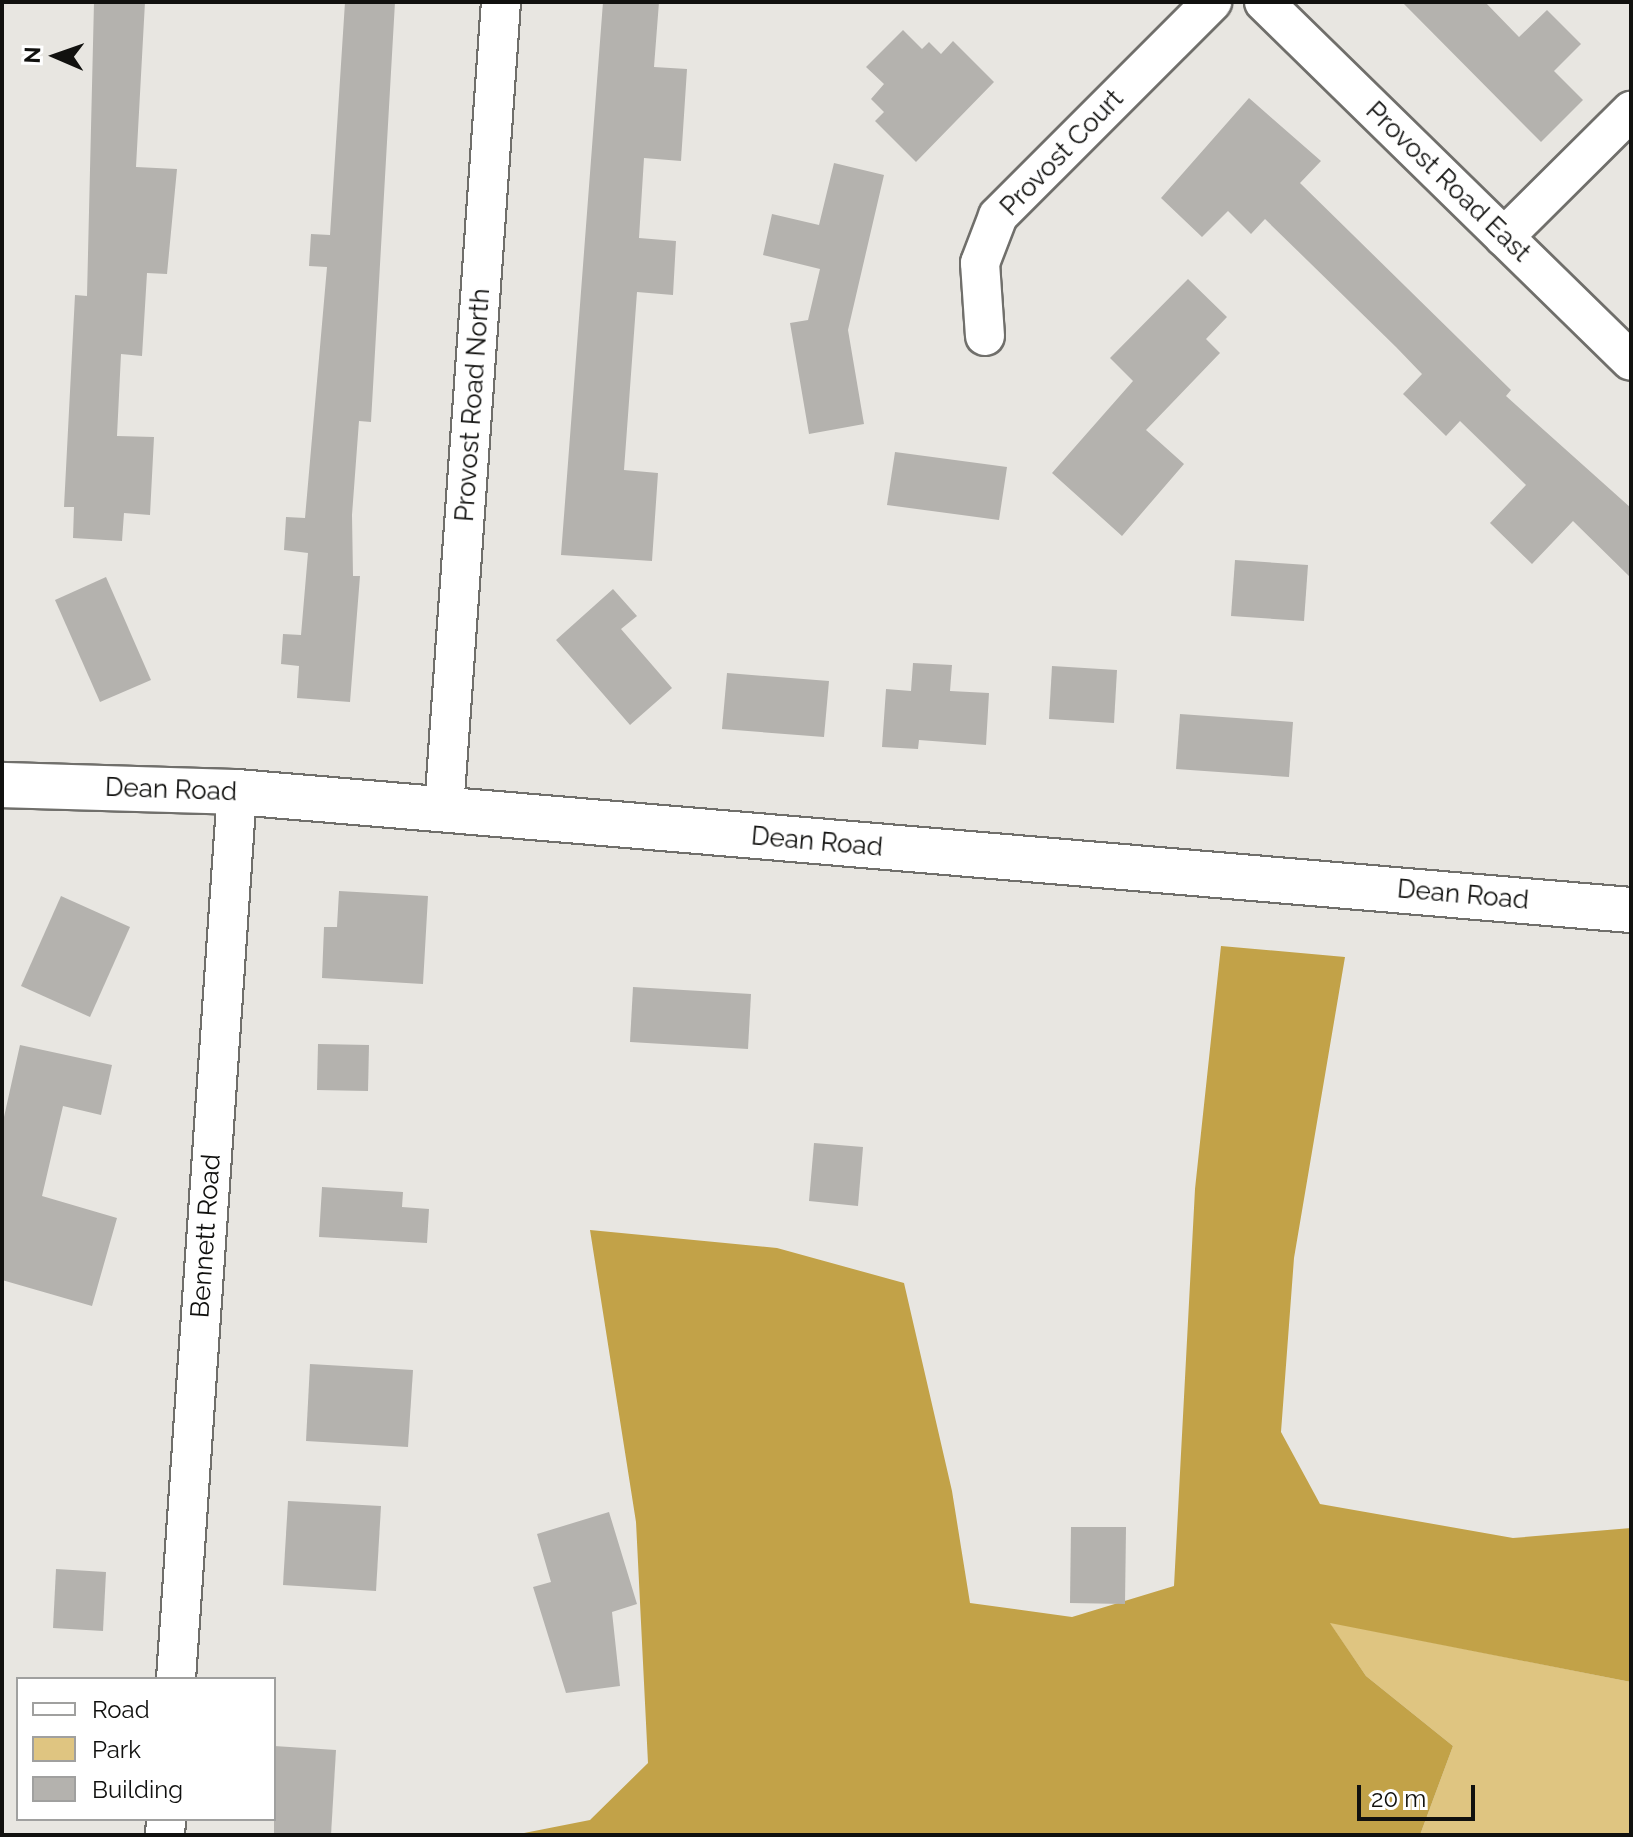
<!DOCTYPE html>
<html>
<head>
<meta charset="utf-8">
<style>
  body { margin:0 }
  #map { position:relative; width:1633px; height:1837px; overflow:hidden; background:#e8e6e1; font-family:Raleway,sans-serif }
  div>[style] { position:absolute }
  [style*='--x'] { left:calc(var(--x)*1px); top:calc(var(--y)*1px); width:calc(var(--w)*1px); rotate:calc(var(--a)*1deg) }
  .green>* { inset:0; background:#dfc581 }
  .forest>* { inset:0; background:#c2a248 }
  .building>* { inset:0; background:#b4b2ae }
  .roads { filter:drop-shadow(2px 0 #706f6b) drop-shadow(-2px 0 #706f6b) drop-shadow(0 2px #706f6b) drop-shadow(0 -2px #706f6b) }
  .minor>* { height:38px; margin:-19px; padding:0 19px; transform-origin:19px; border-radius:19px; background:#fff }
  .secondary>* { height:44px; margin:-22px; padding:0 22px; transform-origin:22px; border-radius:22px; background:#fff }
  span { translate:-50% -50%; white-space:nowrap; text-align:center; line-height:1.15; -webkit-text-stroke:7px #fff; paint-order:stroke }
  .street-label { font-size:26px; color:#11110f }
  .frame { position:absolute; inset:0; border:4px solid #11110f; pointer-events:none }
  .legend { position:absolute; left:16px; top:1677px; width:260px; height:144px; box-sizing:border-box; background:#fff; border:2px solid #a0a09f; margin:0; padding:10px 14px; list-style:none; font-size:24px; color:#11110f }
  .legend li { display:flex; align-items:center; gap:16px; height:40px }
  .legend b { width:40px; border:2px solid #a0a09f }
  .north { position:absolute; left:16px; top:16px; width:80px; height:80px; -webkit-text-stroke:6px #fff; paint-order:stroke; rotate:272deg; font-size:22px; font-weight:700; line-height:32px; text-align:center; color:#11110f }
  .north::after { content:''; display:block; margin:auto; width:28px; height:36px; background:#11110f; clip-path:polygon(50% 0,100% 100%,50% 72%,0 100%) }
  .scale { position:absolute; left:1357px; top:1785px; width:118px; height:36px; box-sizing:border-box; border:4px solid #11110f; border-top:0; padding-left:10px; font-size:24px; line-height:28px; white-space:nowrap; color:#11110f; -webkit-text-stroke:6px #fff; paint-order:stroke }
</style>
</head>
<body>
<div id="map">
  <div class="green">
    <div style="clip-path:polygon(1329px 1622px,1631px 1682px,1631px 1835px,1420px 1835px,1453px 1746px,1366px 1676px)"></div>
  </div>
  <div class="forest">
    <div style="clip-path:polygon(1221px 946px,1345px 957px,1294px 1258px,1281px 1432px,1320px 1504px,1513px 1538px,1631px 1528px,1631px 1682px,1330px 1623px,1366px 1676px,1453px 1746px,1420px 1835px,514px 1835px,590px 1820px,648px 1763px,636px 1522px,590px 1230px,777px 1248px,904px 1283px,952px 1491px,970px 1603px,1072px 1617px,1174px 1586px,1195px 1189px)"></div>
  </div>
  <div class="building">
    <div style="clip-path:polygon(94px 2px,145px 2px,136px 167px,177px 169px,167px 274px,147px 273px,142px 356px,121px 354px,117px 436px,154px 437px,150px 515px,124px 513px,122px 541px,73px 538px,74px 507px,64px 507px,75px 295px,87px 296px)"></div>
    <div style="clip-path:polygon(345px 2px,395px 2px,371px 422px,359px 421px,352px 515px,353px 576px,360px 576px,350px 702px,297px 698px,299px 666px,281px 664px,283px 634px,301px 635px,308px 553px,284px 550px,286px 517px,305px 518px,327px 267px,309px 266px,311px 234px,330px 235px)"></div>
    <div style="clip-path:polygon(603px 2px,659px 2px,654px 67px,687px 69px,681px 161px,644px 158px,639px 238px,676px 241px,673px 295px,637px 292px,624px 470px,658px 473px,652px 561px,561px 555px)"></div>
    <div style="clip-path:polygon(1402px 2px,1485px 2px,1519px 37px,1547px 10px,1581px 44px,1554px 71px,1583px 100px,1541px 142px)"></div>
    <div style="clip-path:polygon(903px 30px,922px 49px,929px 42px,941px 54px,953px 41px,994px 82px,916px 162px,875px 121px,884px 112px,871px 99px,884px 84px,866px 67px)"></div>
    <div style="clip-path:polygon(1249px 98px,1321px 161px,1300px 183px,1511px 390px,1506px 396px,1631px 508px,1631px 578px,1573px 521px,1532px 564px,1490px 523px,1526px 485px,1460px 421px,1446px 436px,1403px 394px,1422px 374px,1396px 347px,1265px 219px,1251px 234px,1228px 211px,1202px 237px,1161px 198px)"></div>
    <div style="clip-path:polygon(834px 163px,884px 175px,848px 330px,864px 424px,809px 434px,790px 323px,808px 320px,820px 269px,763px 255px,772px 214px,819px 225px)"></div>
    <div style="clip-path:polygon(1188px 279px,1227px 317px,1206px 339px,1220px 353px,1146px 430px,1184px 464px,1122px 536px,1052px 473px,1133px 381px,1110px 358px)"></div>
    <div style="clip-path:polygon(895px 452px,1007px 467px,999px 520px,887px 505px)"></div>
    <div style="clip-path:polygon(1235px 560px,1308px 565px,1304px 621px,1231px 616px)"></div>
    <div style="clip-path:polygon(106px 577px,151px 680px,100px 702px,55px 600px)"></div>
    <div style="clip-path:polygon(613px 589px,637px 616px,621px 629px,672px 688px,630px 725px,556px 640px)"></div>
    <div style="clip-path:polygon(913px 663px,952px 665px,950px 691px,989px 693px,986px 745px,919px 740px,918px 749px,882px 747px,886px 689px,911px 691px)"></div>
    <div style="clip-path:polygon(1052px 666px,1117px 670px,1114px 723px,1049px 719px)"></div>
    <div style="clip-path:polygon(727px 673px,829px 681px,824px 737px,722px 729px)"></div>
    <div style="clip-path:polygon(1180px 714px,1293px 722px,1289px 777px,1176px 769px)"></div>
    <div style="clip-path:polygon(339px 891px,428px 896px,423px 984px,322px 978px,324px 927px,337px 927px)"></div>
    <div style="clip-path:polygon(61px 896px,130px 927px,90px 1017px,21px 986px)"></div>
    <div style="clip-path:polygon(633px 987px,751px 994px,748px 1049px,630px 1042px)"></div>
    <div style="clip-path:polygon(318px 1044px,369px 1045px,368px 1091px,317px 1090px)"></div>
    <div style="clip-path:polygon(20px 1045px,112px 1065px,101px 1115px,63px 1106px,42px 1196px,117px 1218px,92px 1306px,2px 1280px,2px 1126px)"></div>
    <div style="clip-path:polygon(814px 1143px,863px 1147px,858px 1206px,809px 1201px)"></div>
    <div style="clip-path:polygon(322px 1187px,403px 1192px,402px 1207px,429px 1209px,427px 1243px,319px 1237px)"></div>
    <div style="clip-path:polygon(310px 1364px,413px 1370px,408px 1447px,306px 1441px)"></div>
    <div style="clip-path:polygon(288px 1501px,381px 1506px,376px 1591px,283px 1585px)"></div>
    <div style="clip-path:polygon(609px 1512px,637px 1604px,612px 1612px,620px 1686px,566px 1693px,533px 1587px,551px 1582px,537px 1534px)"></div>
    <div style="clip-path:polygon(1071px 1527px,1126px 1527px,1125px 1604px,1070px 1603px)"></div>
    <div style="clip-path:polygon(56px 1569px,106px 1572px,103px 1631px,53px 1628px)"></div>
    <div style="clip-path:polygon(274px 1746px,336px 1750px,331px 1835px,274px 1833px)"></div>
  </div>
  <div class="roads">
    <div class="minor">
      <div style="--x:1264;--y:2;--w:513;--a:44.37"></div>
      <div style="--x:1504;--y:237;--w:179;--a:-44.8"></div>
      <div style="--x:985;--y:336;--w:73;--a:-93.9"></div>
      <div style="--x:980;--y:263;--w:50;--a:-69"></div>
      <div style="--x:998;--y:216;--w:303;--a:-45"></div>
      <div style="--x:444;--y:809;--w:809;--a:-85.96"></div>
      <div style="--x:176;--y:1679;--w:889;--a:-86.07"></div>
      <div style="--x:165;--y:1835;--w:16;--a:-86"></div>
    </div>
    <div class="secondary">
      <div style="--x:2;--y:785;--w:235;--a:1.7"></div>
      <div style="--x:237;--y:792;--w:1399;--a:4.84"></div>
    </div>
  </div>
  <div class="street-label">
    <span style="left:1062px;top:153px;rotate:-46deg">Provost Court</span>
    <span style="left:1448px;top:182px;rotate:44deg">Provost Road East</span>
    <span style="left:473px;top:405px;rotate:-86deg">Provost Road North</span>
    <span style="left:171px;top:790px;rotate:2deg">Dean Road</span>
    <span style="left:817px;top:842px;rotate:5deg">Dean Road</span>
    <span style="left:1463px;top:895px;rotate:5deg">Dean Road</span>
    <span style="left:206px;top:1236px;rotate:-86deg">Bennett Road</span>
  </div>
  <div class="frame"></div>
  <ul class="legend">
  <li><b style="height:10px;background:#fff"></b>Road</li>
  <li><b style="height:22px;background:#dfc581"></b>Park</li>
  <li><b style="height:22px;background:#b4b2ae"></b>Building</li>
  </ul>
  <div class="north">N</div>
  <div class="scale">20 m</div>
</div>
</body>
</html>
